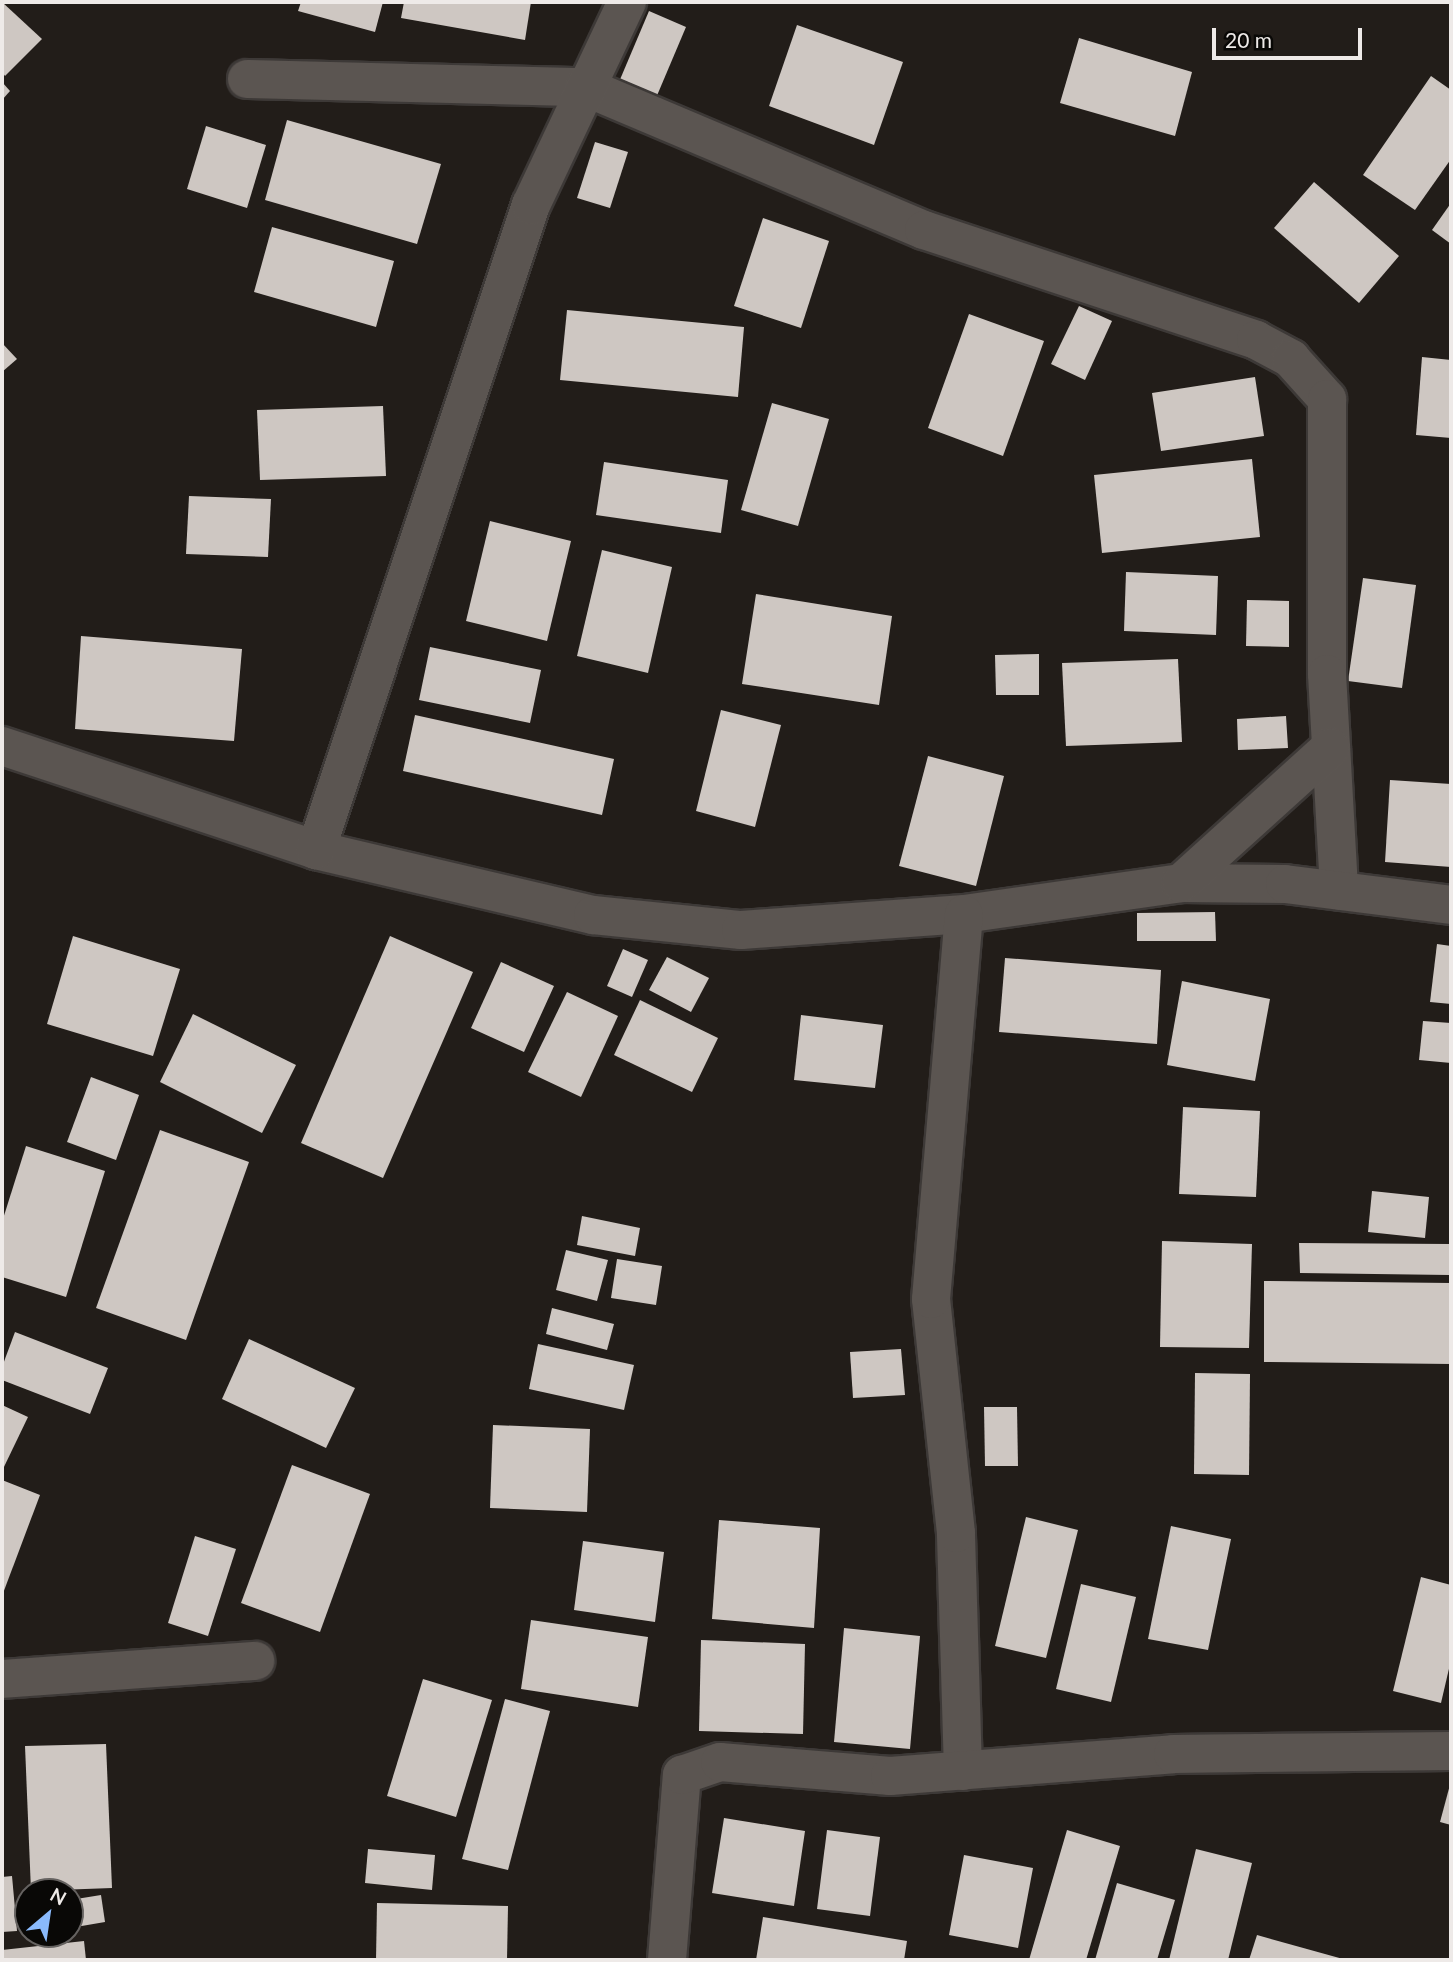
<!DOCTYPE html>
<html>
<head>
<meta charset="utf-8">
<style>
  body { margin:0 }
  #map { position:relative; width:1453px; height:1962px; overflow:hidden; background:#221d19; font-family:Lato,sans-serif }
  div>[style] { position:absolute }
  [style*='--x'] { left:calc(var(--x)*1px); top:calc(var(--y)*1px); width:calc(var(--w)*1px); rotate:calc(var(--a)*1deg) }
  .building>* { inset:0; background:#cec7c2 }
  .roads { filter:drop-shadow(2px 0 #3d3937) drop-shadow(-2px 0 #3d3937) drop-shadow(0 2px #3d3937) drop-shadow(0 -2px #3d3937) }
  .minor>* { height:38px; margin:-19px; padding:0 19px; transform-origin:19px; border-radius:19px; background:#5b5551 }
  span { translate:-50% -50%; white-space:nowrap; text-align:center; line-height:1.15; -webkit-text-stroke:7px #090806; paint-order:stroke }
  .frame { position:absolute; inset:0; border:4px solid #eeeae8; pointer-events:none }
  .north { position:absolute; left:14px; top:1878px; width:70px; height:70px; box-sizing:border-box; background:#090806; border:2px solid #656260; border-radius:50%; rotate:29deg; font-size:19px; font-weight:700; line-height:28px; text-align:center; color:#eeeae8 }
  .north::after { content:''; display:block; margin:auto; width:24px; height:32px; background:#8abafc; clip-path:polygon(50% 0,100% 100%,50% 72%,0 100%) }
  .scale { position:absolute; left:1212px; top:28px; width:150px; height:32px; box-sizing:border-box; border:4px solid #eeeae8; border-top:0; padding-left:9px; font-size:21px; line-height:24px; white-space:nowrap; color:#eeeae8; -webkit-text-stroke:5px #090806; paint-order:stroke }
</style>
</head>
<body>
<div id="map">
  <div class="building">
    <div style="clip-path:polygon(2px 2px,42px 39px,5px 76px,2px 72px)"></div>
    <div style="clip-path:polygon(301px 2px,383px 2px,375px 32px,298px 11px)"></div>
    <div style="clip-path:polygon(404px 2px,531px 2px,525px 40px,401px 18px)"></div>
    <div style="clip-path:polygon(649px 11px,686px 27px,653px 105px,616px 89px)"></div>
    <div style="clip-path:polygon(797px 25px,903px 62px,874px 145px,769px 106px)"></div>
    <div style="clip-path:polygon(1079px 38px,1192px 72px,1175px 136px,1060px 103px)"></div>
    <div style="clip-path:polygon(1431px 76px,1451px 90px,1451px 159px,1415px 210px,1363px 175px)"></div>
    <div style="clip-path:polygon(2px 82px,10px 91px,2px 100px)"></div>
    <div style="clip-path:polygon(287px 120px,441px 164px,417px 244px,265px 200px)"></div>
    <div style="clip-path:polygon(206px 126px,266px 145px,247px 208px,187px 189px)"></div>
    <div style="clip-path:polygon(595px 142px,628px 152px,610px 208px,577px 198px)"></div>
    <div style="clip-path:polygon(1314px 182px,1399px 256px,1359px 303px,1274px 228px)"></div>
    <div style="clip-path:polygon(1451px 203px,1451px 244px,1432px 230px)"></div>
    <div style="clip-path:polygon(763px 218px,829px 241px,801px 328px,734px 306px)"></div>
    <div style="clip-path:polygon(272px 227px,394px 261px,376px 327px,254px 292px)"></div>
    <div style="clip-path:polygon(1079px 306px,1112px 321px,1085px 380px,1051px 364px)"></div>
    <div style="clip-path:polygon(567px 310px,744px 327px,738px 397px,560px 380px)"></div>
    <div style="clip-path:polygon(969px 314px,1044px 341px,1003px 456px,928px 428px)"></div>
    <div style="clip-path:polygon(2px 343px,17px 359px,2px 372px)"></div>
    <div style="clip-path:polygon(1422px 357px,1451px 360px,1451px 438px,1416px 435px)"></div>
    <div style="clip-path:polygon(1255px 377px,1264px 436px,1161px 451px,1152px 393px)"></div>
    <div style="clip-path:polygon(772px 403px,829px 419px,798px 526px,741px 510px)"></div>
    <div style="clip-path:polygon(383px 406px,386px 476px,260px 480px,257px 410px)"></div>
    <div style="clip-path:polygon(1252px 459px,1260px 537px,1102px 553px,1094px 475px)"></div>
    <div style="clip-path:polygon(604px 462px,728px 480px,721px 533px,596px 515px)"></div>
    <div style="clip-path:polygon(189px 496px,271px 499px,268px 557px,186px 554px)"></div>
    <div style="clip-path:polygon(490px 521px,571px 541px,547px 641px,466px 621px)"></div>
    <div style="clip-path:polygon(602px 550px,672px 567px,648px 673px,577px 656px)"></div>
    <div style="clip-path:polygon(1126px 572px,1218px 576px,1216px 635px,1124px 631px)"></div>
    <div style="clip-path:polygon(1363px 578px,1416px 585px,1402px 688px,1348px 681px)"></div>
    <div style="clip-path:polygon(756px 594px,892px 616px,879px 705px,742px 684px)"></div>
    <div style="clip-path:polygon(1247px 600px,1289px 601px,1289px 647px,1246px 646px)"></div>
    <div style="clip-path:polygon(81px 636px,242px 649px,234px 741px,75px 729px)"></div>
    <div style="clip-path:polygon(430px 647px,541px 670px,530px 723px,419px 700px)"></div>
    <div style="clip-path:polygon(1039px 654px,1039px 695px,996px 695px,995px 655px)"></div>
    <div style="clip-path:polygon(1178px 659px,1182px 742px,1066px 746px,1062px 663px)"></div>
    <div style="clip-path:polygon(721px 710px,781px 725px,755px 827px,696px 811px)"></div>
    <div style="clip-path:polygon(415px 715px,614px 759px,602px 815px,403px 771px)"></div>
    <div style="clip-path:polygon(1286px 716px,1288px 748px,1238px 750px,1237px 719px)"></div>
    <div style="clip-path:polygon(928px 756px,1004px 776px,976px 886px,899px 866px)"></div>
    <div style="clip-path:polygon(1390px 780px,1451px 784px,1451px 867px,1385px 862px)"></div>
    <div style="clip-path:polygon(1215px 912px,1216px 941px,1137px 941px,1137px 913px)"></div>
    <div style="clip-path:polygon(73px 936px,180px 969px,153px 1056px,47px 1024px)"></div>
    <div style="clip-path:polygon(390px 936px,473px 972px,383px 1178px,301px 1143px)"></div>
    <div style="clip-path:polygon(1437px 944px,1451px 946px,1451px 1004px,1430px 1002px)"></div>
    <div style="clip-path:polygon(623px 949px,648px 960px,632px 997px,607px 986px)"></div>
    <div style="clip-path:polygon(667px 957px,709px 978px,691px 1012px,649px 990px)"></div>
    <div style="clip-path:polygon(1005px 958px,1161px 970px,1157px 1044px,999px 1032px)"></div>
    <div style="clip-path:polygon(501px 962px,554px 986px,524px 1052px,471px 1028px)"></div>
    <div style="clip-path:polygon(1182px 981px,1270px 999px,1255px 1081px,1167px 1065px)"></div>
    <div style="clip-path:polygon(567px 992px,618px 1016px,581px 1097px,528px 1072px)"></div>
    <div style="clip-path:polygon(640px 1000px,718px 1038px,692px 1092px,614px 1055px)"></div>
    <div style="clip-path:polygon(193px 1014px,296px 1065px,262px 1133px,160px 1082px)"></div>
    <div style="clip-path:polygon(801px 1015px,883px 1025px,875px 1088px,794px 1080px)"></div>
    <div style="clip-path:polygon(1423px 1021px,1451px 1023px,1451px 1063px,1419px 1060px)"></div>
    <div style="clip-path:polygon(91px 1077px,139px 1095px,116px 1160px,67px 1142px)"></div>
    <div style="clip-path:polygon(1183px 1107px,1260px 1111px,1256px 1197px,1179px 1194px)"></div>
    <div style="clip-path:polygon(160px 1130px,249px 1162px,186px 1340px,96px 1308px)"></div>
    <div style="clip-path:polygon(26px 1146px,105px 1171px,66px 1297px,2px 1277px,2px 1222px)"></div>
    <div style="clip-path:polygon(1372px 1191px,1429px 1197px,1425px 1238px,1368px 1232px)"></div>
    <div style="clip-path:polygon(582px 1216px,640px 1228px,635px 1256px,577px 1245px)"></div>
    <div style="clip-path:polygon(1162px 1241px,1252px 1244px,1249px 1348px,1160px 1347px)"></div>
    <div style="clip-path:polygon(1299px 1243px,1450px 1244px,1449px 1275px,1300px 1273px)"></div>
    <div style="clip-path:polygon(566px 1250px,608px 1260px,597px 1301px,556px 1290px)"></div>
    <div style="clip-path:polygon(617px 1259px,662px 1266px,656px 1305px,611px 1298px)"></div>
    <div style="clip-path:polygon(1264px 1281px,1451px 1283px,1451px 1364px,1264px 1362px)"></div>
    <div style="clip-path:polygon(552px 1308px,614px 1324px,607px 1350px,546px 1334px)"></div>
    <div style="clip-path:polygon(15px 1332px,108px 1368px,90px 1414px,2px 1380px,2px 1367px)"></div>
    <div style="clip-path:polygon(249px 1339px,355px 1388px,326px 1448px,222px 1399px)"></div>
    <div style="clip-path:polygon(538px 1344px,634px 1365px,624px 1410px,529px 1389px)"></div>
    <div style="clip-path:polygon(901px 1349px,905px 1395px,853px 1398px,850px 1352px)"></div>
    <div style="clip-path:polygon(1195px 1373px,1250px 1374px,1249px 1475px,1194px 1474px)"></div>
    <div style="clip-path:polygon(2px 1405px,28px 1417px,2px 1471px)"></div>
    <div style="clip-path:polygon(984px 1407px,1017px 1407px,1018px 1466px,985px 1466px)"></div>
    <div style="clip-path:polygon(493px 1425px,590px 1429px,587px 1512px,490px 1508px)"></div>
    <div style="clip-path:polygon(292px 1465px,370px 1494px,320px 1632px,241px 1603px)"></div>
    <div style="clip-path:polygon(2px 1480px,40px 1495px,2px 1596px)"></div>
    <div style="clip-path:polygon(1026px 1517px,1078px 1530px,1046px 1658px,995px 1646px)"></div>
    <div style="clip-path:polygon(719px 1520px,820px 1528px,814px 1628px,712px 1619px)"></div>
    <div style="clip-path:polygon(1171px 1526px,1231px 1539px,1208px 1650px,1148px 1639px)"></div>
    <div style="clip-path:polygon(195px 1536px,236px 1549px,208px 1636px,168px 1623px)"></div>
    <div style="clip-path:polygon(583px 1541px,664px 1552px,655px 1622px,574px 1610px)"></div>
    <div style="clip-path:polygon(1421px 1577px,1451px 1585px,1451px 1660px,1441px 1703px,1393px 1691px)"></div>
    <div style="clip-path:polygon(1081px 1584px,1136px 1597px,1111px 1702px,1056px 1689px)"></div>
    <div style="clip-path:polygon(531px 1620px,648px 1637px,638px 1707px,521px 1689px)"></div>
    <div style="clip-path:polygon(844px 1628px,920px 1636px,910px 1749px,834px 1742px)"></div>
    <div style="clip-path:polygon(701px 1640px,805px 1644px,803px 1734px,699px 1731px)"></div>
    <div style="clip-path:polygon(423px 1679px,492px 1700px,456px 1817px,387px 1796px)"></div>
    <div style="clip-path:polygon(505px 1699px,550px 1711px,508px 1870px,462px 1859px)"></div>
    <div style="clip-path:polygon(106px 1744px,112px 1888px,31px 1891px,25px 1746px)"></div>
    <div style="clip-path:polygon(1451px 1781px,1451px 1825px,1440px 1822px)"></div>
    <div style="clip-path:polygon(724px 1818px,805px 1831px,794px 1906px,712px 1893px)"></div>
    <div style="clip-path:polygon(827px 1830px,880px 1837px,870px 1916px,817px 1909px)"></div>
    <div style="clip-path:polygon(1067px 1830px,1120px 1846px,1086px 1960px,1029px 1960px)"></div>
    <div style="clip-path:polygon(368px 1849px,435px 1855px,432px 1890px,365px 1883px)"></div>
    <div style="clip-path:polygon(1196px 1849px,1252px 1863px,1228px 1960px,1169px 1960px)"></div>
    <div style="clip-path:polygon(964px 1855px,1033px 1868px,1018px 1948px,949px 1935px)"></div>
    <div style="clip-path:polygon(12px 1876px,17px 1931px,2px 1932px,2px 1877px)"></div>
    <div style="clip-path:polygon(1117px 1883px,1175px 1900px,1157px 1960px,1095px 1960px)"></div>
    <div style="clip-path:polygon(101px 1895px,105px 1922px,70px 1928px,70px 1900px)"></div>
    <div style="clip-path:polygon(377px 1903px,508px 1906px,507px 1960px,376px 1960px)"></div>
    <div style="clip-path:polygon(763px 1917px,907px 1941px,904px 1960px,756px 1960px)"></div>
    <div style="clip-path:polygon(1257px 1935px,1343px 1959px,1343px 1960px,1249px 1960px)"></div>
    <div style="clip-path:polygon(84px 1941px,86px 1960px,2px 1960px,2px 1950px)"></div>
  </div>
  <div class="roads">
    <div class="minor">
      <div style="--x:247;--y:79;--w:338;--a:1.4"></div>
      <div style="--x:585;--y:87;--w:368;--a:22.9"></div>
      <div style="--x:924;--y:230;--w:350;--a:18.3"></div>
      <div style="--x:1256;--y:340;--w:40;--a:28"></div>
      <div style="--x:1291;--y:359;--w:54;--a:48"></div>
      <div style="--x:1327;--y:399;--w:275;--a:90"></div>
      <div style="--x:1327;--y:674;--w:217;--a:86.8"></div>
      <div style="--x:2;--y:746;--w:331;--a:18.3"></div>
      <div style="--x:316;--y:850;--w:285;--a:13.2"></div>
      <div style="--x:593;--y:915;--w:149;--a:5.8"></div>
      <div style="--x:741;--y:930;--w:224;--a:-4.1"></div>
      <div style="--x:964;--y:914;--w:219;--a:-8.1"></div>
      <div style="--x:1181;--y:883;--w:104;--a:0.6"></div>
      <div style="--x:1285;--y:884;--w:167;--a:7.2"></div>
      <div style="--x:316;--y:850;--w:680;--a:-71.57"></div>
      <div style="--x:531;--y:205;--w:225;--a:-64.7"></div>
      <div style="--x:1181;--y:883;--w:202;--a:-42.2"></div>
      <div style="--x:2;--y:1679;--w:254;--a:-4.1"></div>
      <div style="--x:963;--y:1771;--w:238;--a:-91.7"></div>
      <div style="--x:956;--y:1533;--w:235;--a:-96.1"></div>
      <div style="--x:931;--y:1299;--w:386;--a:-85.1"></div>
      <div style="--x:667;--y:1960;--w:186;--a:-85.4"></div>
      <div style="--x:682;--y:1775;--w:40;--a:-18.9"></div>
      <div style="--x:720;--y:1762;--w:171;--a:4.7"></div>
      <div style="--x:890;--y:1776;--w:284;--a:-4.4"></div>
      <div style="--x:1173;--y:1754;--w:278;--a:-0.6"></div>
    </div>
  </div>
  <div class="frame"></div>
  <div class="north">N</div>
  <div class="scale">20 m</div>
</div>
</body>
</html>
